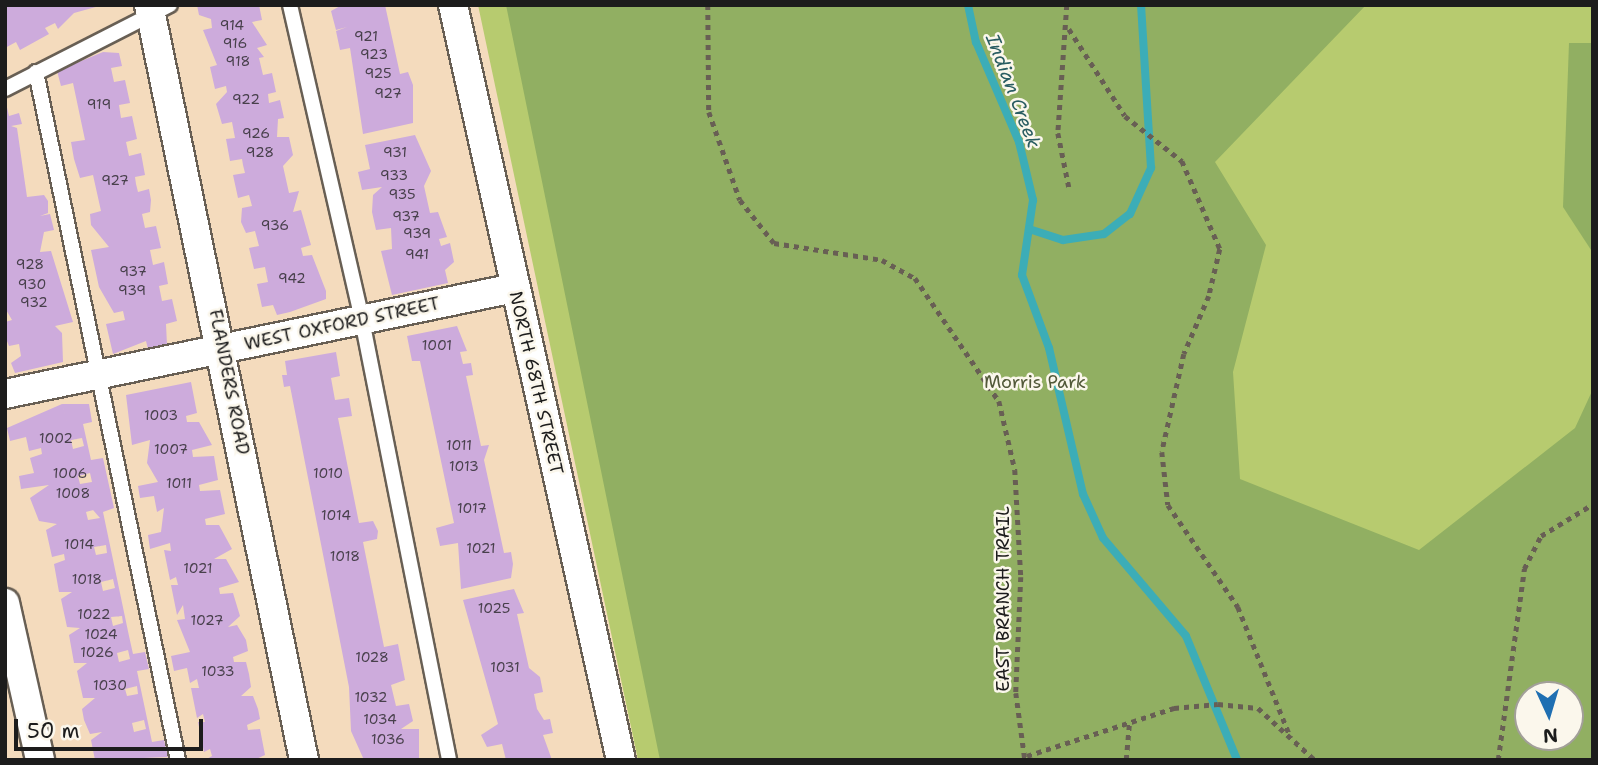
<!DOCTYPE html>
<html>
<head>
<meta charset="utf-8">
<style>
  body { margin:0 }
  #map { position:relative; width:1598px; height:765px; overflow:hidden; background:#f4dbbd; font-family:"Shantell Sans",sans-serif }
  div>[style] { position:absolute }
  [style*='--x'] { left:calc(var(--x)*1px); top:calc(var(--y)*1px); width:calc(var(--w)*1px); rotate:calc(var(--a)*1deg) }
  .green>* { inset:0; background:#b7cb6f }
  .forest>* { inset:0; background:#91af62 }
  .stream>* { height:8px; margin:-4px; padding:0 4px; transform-origin:4px; border-radius:4px; background:#3cadb7 }
  .building>* { inset:0; background:#cdabdc }
  .path>* { height:4.5px; margin-top:-2.25px; transform-origin:0; background:repeating-linear-gradient(90deg,#685f54 0 5px,transparent 0 10px) }
  .roads { filter:drop-shadow(2px 0 #685f54) drop-shadow(-2px 0 #685f54) drop-shadow(0 2px #685f54) drop-shadow(0 -2px #685f54) }
  .service>* { height:14px; margin:-7px; padding:0 7px; transform-origin:7px; border-radius:7px; background:#fff }
  .minor>* { height:28px; margin:-14px; padding:0 14px; transform-origin:14px; border-radius:14px; background:#fff }
  span { translate:-50% -50%; white-space:nowrap; text-align:center; line-height:1.15; -webkit-text-stroke:5px #fbf7ec; paint-order:stroke }
  .number-label { font-size:14px; color:#48404c }
  .number-label span { -webkit-text-stroke-width:0 }
  .street-label { font-size:18px; color:#1c1c1c }
  .park-label { font-size:18px; color:#525939 }
  .water-label { font-size:19px; color:#2a5d62; font-style:italic }
  .frame { position:absolute; inset:0; border:7px solid #1c1c1c; pointer-events:none }
  .north { position:absolute; left:1514px; top:681px; width:70px; height:70px; box-sizing:border-box; background:#fbf7ec; border:2px solid #a29f99; border-radius:50%; rotate:176deg; font-size:19px; font-weight:700; line-height:28px; text-align:center; color:#1c1c1c }
  .north::after { content:''; display:block; margin:auto; width:24px; height:32px; background:#1f6fb2; clip-path:polygon(50% 0,100% 100%,50% 72%,0 100%) }
  .scale { position:absolute; left:14px; top:719px; width:189px; height:32px; box-sizing:border-box; border:4px solid #1c1c1c; border-top:0; padding-left:9px; font-size:21px; line-height:24px; white-space:nowrap; color:#1c1c1c; -webkit-text-stroke:5px #fbf7ec; paint-order:stroke }
</style>
</head>
<body>
<div id="map">
  <div class="green">
    <div style="clip-path:polygon(evenodd,478px 5px,1593px 5px,1593px 760px,638px 760px,478px 5px,1528px 695px,1570px 695px,1570px 737px,1528px 737px,1528px 695px)"></div>
  </div>
  <div class="forest">
    <div style="clip-path:polygon(evenodd,506px 5px,1366px 5px,1215px 162px,1266px 245px,1233px 372px,1240px 479px,1419px 550px,1575px 428px,1593px 389px,1593px 760px,660px 760px,506px 5px,1528px 695px,1570px 695px,1570px 737px,1528px 737px,1528px 695px)"></div>
    <div style="clip-path:polygon(1569px 43px,1593px 43px,1593px 253px,1563px 207px)"></div>
  </div>
  <div class="stream">
    <div style="--x:968;--y:5;--w:38;--a:78"></div>
    <div style="--x:976;--y:42;--w:109;--a:66.7"></div>
    <div style="--x:1019;--y:142;--w:60;--a:76.4"></div>
    <div style="--x:1033;--y:200;--w:76;--a:98.3"></div>
    <div style="--x:1022;--y:275;--w:78;--a:69.7"></div>
    <div style="--x:1049;--y:348;--w:150;--a:76.9"></div>
    <div style="--x:1083;--y:494;--w:48;--a:65.6"></div>
    <div style="--x:1103;--y:538;--w:128;--a:49.7"></div>
    <div style="--x:1186;--y:636;--w:134;--a:67.6"></div>
    <div style="--x:1029;--y:229;--w:36;--a:18"></div>
    <div style="--x:1063;--y:240;--w:41;--a:-8.3"></div>
    <div style="--x:1104;--y:234;--w:33;--a:-38"></div>
    <div style="--x:1130;--y:214;--w:51;--a:-65.5"></div>
    <div style="--x:1151;--y:168;--w:163;--a:-93.5"></div>
  </div>
  <div class="building">
    <div style="clip-path:polygon(5px 5px,103px 5px,74px 13px,58px 29px,55px 23px,45px 28px,49px 34px,20px 50px,16px 42px,5px 48px)"></div>
    <div style="clip-path:polygon(197px 5px,259px 5px,262px 20px,252px 22px,267px 45px,257px 48px,264px 57px,259px 58px,263px 75px,272px 73px,276px 92px,268px 94px,269px 103px,280px 100px,284px 118px,278px 119px,277px 137px,289px 137px,293px 155px,283px 166px,289px 193px,299px 191px,293px 212px,301px 210px,311px 245px,301px 248px,303px 256px,312px 255px,326px 291px,326px 299px,290px 312px,277px 315px,273px 305px,262px 307px,257px 284px,268px 282px,265px 267px,254px 269px,249px 248px,259px 246px,255px 231px,246px 233px,241px 222px,242px 208px,252px 206px,249px 195px,238px 198px,233px 175px,245px 173px,243px 165px,242px 159px,230px 161px,226px 139px,235px 138px,232px 122px,222px 124px,216px 104px,227px 92px,226px 86px,215px 89px,210px 67px,217px 65px,203px 30px,212px 28px,211px 19px,199px 15px)"></div>
    <div style="clip-path:polygon(342px 5px,385px 5px,400px 74px,408px 72px,413px 85px,413px 123px,363px 134px,350px 48px,340px 50px,336px 31px,347px 27px,336px 30px,331px 11px)"></div>
    <div style="clip-path:polygon(103px 52px,119px 53px,122px 66px,111px 68px,114px 82px,125px 80px,130px 103px,119px 105px,121px 118px,132px 116px,137px 139px,126px 142px,129px 156px,141px 153px,145px 175px,135px 177px,136px 184px,138px 192px,149px 189px,151px 200px,150px 212px,142px 214px,145px 228px,156px 226px,161px 248px,150px 250px,153px 265px,164px 262px,168px 284px,159px 286px,162px 301px,172px 299px,177px 321px,166px 324px,167px 345px,148px 349px,146px 341px,113px 354px,106px 324px,125px 320px,123px 311px,114px 313px,99px 287px,91px 250px,109px 247px,91px 225px,90px 214px,101px 211px,93px 175px,80px 178px,74px 159px,71px 142px,85px 140px,73px 83px,61px 86px,57px 71px)"></div>
    <div style="clip-path:polygon(6px 103px,9px 116px,19px 113px,22px 124px,11px 126px,17px 128px,27px 197px,44px 195px,48px 201px,48px 213px,40px 216px,50px 214px,54px 230px,44px 232px,40px 252px,51px 251px,73px 322px,55px 326px,62px 333px,63px 362px,15px 373px,11px 363px,21px 356px,19px 344px,9px 346px,5px 336px,5px 322px,12px 320px,5px 308px)"></div>
    <div style="clip-path:polygon(415px 135px,431px 171px,424px 186px,430px 213px,438px 212px,447px 237px,439px 239px,441px 246px,450px 243px,454px 262px,445px 270px,448px 283px,392px 295px,381px 251px,392px 249px,391px 228px,376px 230px,372px 212px,373px 195px,382px 187px,362px 190px,358px 172px,370px 169px,365px 145px)"></div>
    <div style="clip-path:polygon(457px 326px,467px 351px,460px 352px,463px 364px,471px 363px,473px 375px,466px 376px,481px 446px,489px 445px,484px 460px,504px 553px,511px 552px,513px 564px,511px 578px,461px 589px,458px 543px,440px 546px,436px 528px,454px 523px,420px 361px,412px 361px,407px 336px)"></div>
    <div style="clip-path:polygon(336px 352px,340px 376px,331px 378px,335px 400px,349px 398px,352px 416px,338px 418px,359px 523px,373px 521px,378px 531px,377px 539px,363px 542px,384px 647px,398px 644px,405px 680px,391px 685px,396px 706px,409px 704px,413px 721px,401px 729px,419px 729px,419px 760px,364px 760px,351px 731px,349px 687px,290px 386px,284px 387px,282px 375px,287px 375px,285px 361px)"></div>
    <div style="clip-path:polygon(191px 382px,197px 413px,186px 416px,187px 422px,199px 422px,212px 445px,192px 450px,193px 457px,214px 456px,218px 480px,199px 485px,200px 491px,220px 490px,225px 514px,205px 519px,206px 525px,219px 525px,232px 549px,214px 559px,226px 559px,239px 582px,219px 588px,220px 594px,233px 593px,240px 616px,228px 627px,237px 625px,246px 640px,248px 651px,233px 657px,234px 662px,246px 662px,249px 674px,251px 687px,241px 696px,253px 696px,258px 709px,260px 719px,247px 725px,248px 730px,260px 729px,265px 755px,254px 760px,205px 760px,212px 756px,210px 749px,204px 752px,198px 722px,205px 722px,203px 714px,197px 718px,191px 688px,199px 688px,197px 679px,190px 683px,187px 668px,174px 671px,171px 656px,190px 652px,177px 620px,185px 619px,183px 605px,177px 615px,171px 585px,178px 585px,176px 577px,170px 580px,164px 550px,171px 551px,170px 543px,150px 549px,148px 535px,161px 532px,164px 508px,157px 512px,154px 496px,140px 498px,138px 486px,158px 482px,147px 463px,150px 440px,132px 445px,126px 395px)"></div>
    <div style="clip-path:polygon(evenodd,62px 404px,89px 404px,92px 422px,83px 424px,91px 460px,103px 458px,114px 508px,103px 512px,129px 636px,133px 654px,145px 652px,149px 669px,137px 671px,152px 742px,164px 740px,168px 757px,95px 760px,91px 740px,102px 732px,90px 734px,84px 720px,82px 709px,95px 698px,83px 698px,77px 671px,87px 663px,74px 663px,69px 635px,80px 628px,67px 627px,61px 599px,72px 592px,59px 592px,54px 564px,65px 560px,64px 554px,52px 557px,46px 530px,57px 524px,39px 521px,30px 498px,49px 485px,21px 489px,19px 476px,34px 473px,30px 458px,42px 454px,41px 448px,29px 451px,26px 437px,10px 441px,7px 428px,62px 404px,82px 438px,84px 446px,73px 449px,71px 440px,82px 438px,62px 404px,90px 473px,92px 482px,80px 484px,78px 476px,90px 473px,62px 404px,93px 510px,100px 518px,88px 520px,86px 512px,93px 510px,62px 404px,106px 545px,107px 553px,96px 555px,94px 547px,106px 545px,62px 404px,113px 579px,115px 588px,103px 591px,101px 582px,113px 579px,62px 404px,122px 616px,123px 623px,113px 626px,111px 617px,122px 616px,62px 404px,128px 650px,130px 659px,119px 662px,117px 653px,128px 650px,62px 404px,137px 686px,138px 694px,127px 696px,125px 689px,137px 686px,62px 404px,144px 720px,146px 729px,134px 732px,132px 723px,144px 720px)"></div>
    <div style="clip-path:polygon(514px 589px,524px 613px,517px 614px,529px 668px,540px 677px,543px 692px,534px 694px,537px 709px,544px 720px,550px 719px,553px 733px,543px 735px,552px 760px,506px 760px,502px 744px,487px 747px,481px 735px,498px 724px,463px 600px)"></div>
  </div>
  <div class="path">
    <div style="--x:708;--y:5;--w:107;--a:89.5"></div>
    <div style="--x:709;--y:112;--w:93;--a:70.6"></div>
    <div style="--x:740;--y:200;--w:55;--a:51.7"></div>
    <div style="--x:774;--y:243;--w:109;--a:8.9"></div>
    <div style="--x:882;--y:260;--w:38;--a:29"></div>
    <div style="--x:915;--y:278;--w:149;--a:55.7"></div>
    <div style="--x:999;--y:401;--w:71;--a:76.9"></div>
    <div style="--x:1015;--y:470;--w:107;--a:86.8"></div>
    <div style="--x:1021;--y:577;--w:116;--a:92.5"></div>
    <div style="--x:1016;--y:693;--w:68;--a:82.3"></div>
    <div style="--x:1067;--y:5;--w:128;--a:94"></div>
    <div style="--x:1058;--y:133;--w:55;--a:78.5"></div>
    <div style="--x:1069;--y:29;--w:103;--a:57.2"></div>
    <div style="--x:1125;--y:116;--w:73;--a:38.3"></div>
    <div style="--x:1182;--y:161;--w:96;--a:66.6"></div>
    <div style="--x:1220;--y:249;--w:48;--a:103.2"></div>
    <div style="--x:1209;--y:296;--w:63;--a:113.3"></div>
    <div style="--x:1184;--y:354;--w:100;--a:102.7"></div>
    <div style="--x:1162;--y:452;--w:53;--a:83.5"></div>
    <div style="--x:1168;--y:505;--w:124;--a:55.5"></div>
    <div style="--x:1238;--y:607;--w:141;--a:68"></div>
    <div style="--x:1027;--y:756;--w:155;--a:-18.1"></div>
    <div style="--x:1174;--y:708;--w:44;--a:-5.2"></div>
    <div style="--x:1218;--y:704;--w:40;--a:5.7"></div>
    <div style="--x:1258;--y:708;--w:77;--a:42.4"></div>
    <div style="--x:1126;--y:760;--w:38;--a:-85"></div>
    <div style="--x:1498;--y:760;--w:193;--a:-82.2"></div>
    <div style="--x:1524;--y:569;--w:37;--a:-63"></div>
    <div style="--x:1541;--y:536;--w:61;--a:-31.6"></div>
  </div>
  <div class="roads">
    <div class="service">
      <div style="--x:290;--y:5;--w:323;--a:77.1"></div>
      <div style="--x:362;--y:320;--w:449;--a:78.8"></div>
      <div style="--x:36;--y:72;--w:703;--a:78.34"></div>
      <div style="--x:5;--y:89;--w:185;--a:-27"></div>
    </div>
    <div class="minor">
      <div style="--x:149;--y:5;--w:771;--a:78.4"></div>
      <div style="--x:453;--y:5;--w:773;--a:77.46"></div>
      <div style="--x:5;--y:394;--w:520;--a:-11.76"></div>
      <div style="--x:5;--y:603;--w:161;--a:77.4"></div>
    </div>
  </div>
  <div class="number-label">
    <span style="left:232px;top:25px">914</span>
    <span style="left:366px;top:36px">921</span>
    <span style="left:235px;top:43px">916</span>
    <span style="left:374px;top:54px">923</span>
    <span style="left:238px;top:61px">918</span>
    <span style="left:378px;top:73px">925</span>
    <span style="left:388px;top:93px">927</span>
    <span style="left:246px;top:99px">922</span>
    <span style="left:99px;top:104px">919</span>
    <span style="left:256px;top:133px">926</span>
    <span style="left:260px;top:152px">928</span>
    <span style="left:395px;top:152px">931</span>
    <span style="left:394px;top:175px">933</span>
    <span style="left:115px;top:180px">927</span>
    <span style="left:402px;top:194px">935</span>
    <span style="left:406px;top:216px">937</span>
    <span style="left:275px;top:225px">936</span>
    <span style="left:417px;top:233px">939</span>
    <span style="left:417px;top:254px">941</span>
    <span style="left:30px;top:264px">928</span>
    <span style="left:133px;top:271px">937</span>
    <span style="left:292px;top:278px">942</span>
    <span style="left:32px;top:284px">930</span>
    <span style="left:132px;top:290px">939</span>
    <span style="left:34px;top:302px">932</span>
    <span style="left:437px;top:345px">1001</span>
    <span style="left:161px;top:415px">1003</span>
    <span style="left:56px;top:438px">1002</span>
    <span style="left:459px;top:445px">1011</span>
    <span style="left:171px;top:449px">1007</span>
    <span style="left:464px;top:466px">1013</span>
    <span style="left:70px;top:473px">1006</span>
    <span style="left:328px;top:473px">1010</span>
    <span style="left:179px;top:483px">1011</span>
    <span style="left:73px;top:493px">1008</span>
    <span style="left:472px;top:508px">1017</span>
    <span style="left:336px;top:515px">1014</span>
    <span style="left:79px;top:544px">1014</span>
    <span style="left:481px;top:548px">1021</span>
    <span style="left:345px;top:556px">1018</span>
    <span style="left:198px;top:568px">1021</span>
    <span style="left:87px;top:579px">1018</span>
    <span style="left:494px;top:608px">1025</span>
    <span style="left:94px;top:614px">1022</span>
    <span style="left:207px;top:620px">1027</span>
    <span style="left:101px;top:634px">1024</span>
    <span style="left:97px;top:652px">1026</span>
    <span style="left:372px;top:657px">1028</span>
    <span style="left:505px;top:667px">1031</span>
    <span style="left:218px;top:671px">1033</span>
    <span style="left:110px;top:685px">1030</span>
    <span style="left:371px;top:697px">1032</span>
    <span style="left:380px;top:719px">1034</span>
    <span style="left:388px;top:739px">1036</span>
  </div>
  <div class="street-label">
    <span style="left:342px;top:324px;rotate:-12deg">WEST OXFORD STREET</span>
    <span style="left:229px;top:382px;rotate:79deg">FLANDERS ROAD</span>
    <span style="left:536px;top:383px;rotate:77deg">NORTH 68TH STREET</span>
    <span style="left:1003px;top:599px;rotate:-90deg">EAST BRANCH TRAIL</span>
  </div>
  <div class="park-label">
    <span style="left:1035px;top:382px">Morris Park</span>
  </div>
  <div class="water-label">
    <span style="left:1013px;top:91px;rotate:69deg">Indian Creek</span>
  </div>
  <div class="frame"></div>
  <div class="north">N</div>
  <div class="scale">50 m</div>
</div>
</body>
</html>
